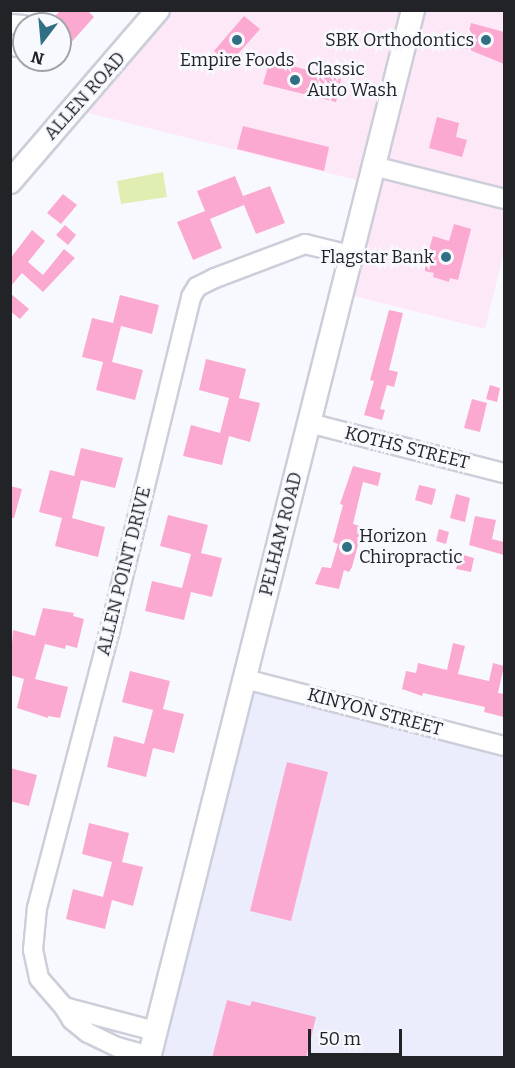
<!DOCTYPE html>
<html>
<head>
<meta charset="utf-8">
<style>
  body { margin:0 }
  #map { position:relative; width:515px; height:1068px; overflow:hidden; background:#f8f9fe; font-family:Bitter,serif }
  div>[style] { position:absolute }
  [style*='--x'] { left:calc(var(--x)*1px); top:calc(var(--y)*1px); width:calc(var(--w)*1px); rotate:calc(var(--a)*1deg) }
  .commercial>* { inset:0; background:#fde8f8 }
  .built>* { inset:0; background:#ebedfc }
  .green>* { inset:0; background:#e1eeb2 }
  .building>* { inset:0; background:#fca9d2 }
  .roads { filter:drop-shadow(2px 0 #ccced9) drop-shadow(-2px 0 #ccced9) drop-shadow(0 2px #ccced9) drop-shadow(0 -2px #ccced9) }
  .minor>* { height:18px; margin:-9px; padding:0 9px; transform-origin:9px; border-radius:9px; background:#fff }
  .major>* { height:22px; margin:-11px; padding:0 11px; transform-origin:11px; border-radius:11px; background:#fff }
  .dots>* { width:16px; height:16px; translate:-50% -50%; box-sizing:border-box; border:3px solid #f8f9fe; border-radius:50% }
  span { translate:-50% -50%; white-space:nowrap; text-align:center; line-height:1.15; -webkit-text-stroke:5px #f8f9fe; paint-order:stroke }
  .poi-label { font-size:18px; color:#222327 }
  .right { translate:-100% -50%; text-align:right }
  .left { translate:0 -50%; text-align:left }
  .street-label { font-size:18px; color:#222327 }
  .frame { position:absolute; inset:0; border:12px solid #222327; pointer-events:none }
  .north { position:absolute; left:12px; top:12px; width:60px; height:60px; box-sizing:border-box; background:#f8f9fe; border:2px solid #a2a3a8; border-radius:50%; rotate:196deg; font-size:16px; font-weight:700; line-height:24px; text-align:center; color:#222327 }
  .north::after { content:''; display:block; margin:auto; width:21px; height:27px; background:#316f85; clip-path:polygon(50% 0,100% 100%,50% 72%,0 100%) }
  .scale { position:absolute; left:308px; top:1029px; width:94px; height:27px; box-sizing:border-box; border:3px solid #222327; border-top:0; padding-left:8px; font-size:18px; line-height:21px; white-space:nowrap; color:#222327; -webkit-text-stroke:4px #f8f9fe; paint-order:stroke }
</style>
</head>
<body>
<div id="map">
  <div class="commercial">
    <div style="clip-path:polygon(158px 11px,504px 11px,504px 252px,485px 329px,342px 293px,368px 183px,72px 109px)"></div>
  </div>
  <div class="built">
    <div style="clip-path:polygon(245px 679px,504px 746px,504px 1057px,149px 1058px)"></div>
  </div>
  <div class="green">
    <div style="clip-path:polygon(163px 172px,167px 197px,121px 204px,117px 181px)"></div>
  </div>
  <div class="building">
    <div style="clip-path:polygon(61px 10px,87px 10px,94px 17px,69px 45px,60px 37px,60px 32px,66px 26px,55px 16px)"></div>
    <div style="clip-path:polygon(244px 16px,260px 29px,229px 64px,214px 51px)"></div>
    <div style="clip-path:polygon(471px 23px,504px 32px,504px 64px,465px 48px)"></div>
    <div style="clip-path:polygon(270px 60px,341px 79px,336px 102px,263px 84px)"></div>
    <div style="clip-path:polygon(437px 117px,459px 123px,456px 137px,467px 140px,462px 157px,429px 148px)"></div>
    <div style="clip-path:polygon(243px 126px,329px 147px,324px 171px,237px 149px)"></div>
    <div style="clip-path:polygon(235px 176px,243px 196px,270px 186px,285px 223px,256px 234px,244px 205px,210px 219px,222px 248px,193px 260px,177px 222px,205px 211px,197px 191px)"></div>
    <div style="clip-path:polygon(63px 194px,77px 205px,61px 224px,47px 213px)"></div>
    <div style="clip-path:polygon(454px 224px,471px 229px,458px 280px,450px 278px,449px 282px,433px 277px,434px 273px,425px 271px,425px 263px,433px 236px,449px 241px)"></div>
    <div style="clip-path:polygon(65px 225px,76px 235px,68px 245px,56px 235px)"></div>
    <div style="clip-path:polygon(32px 230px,45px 241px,28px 262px,43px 275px,64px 249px,75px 258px,43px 292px,22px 273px,10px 287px,10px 259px)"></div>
    <div style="clip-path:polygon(10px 293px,29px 309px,20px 319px,10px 311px)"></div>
    <div style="clip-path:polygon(120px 295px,159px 305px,152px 334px,121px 326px,112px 362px,143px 370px,135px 400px,96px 390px,103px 362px,82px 357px,92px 318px,113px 323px)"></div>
    <div style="clip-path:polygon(389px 310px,403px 313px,389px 370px,398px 372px,394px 387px,387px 385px,380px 409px,385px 410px,382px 420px,364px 415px,374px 381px,370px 380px)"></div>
    <div style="clip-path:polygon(206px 359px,246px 369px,239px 398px,260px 403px,250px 442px,229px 436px,222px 465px,183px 456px,191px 425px,220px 433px,229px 398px,199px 390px)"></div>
    <div style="clip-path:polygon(490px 385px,500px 388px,497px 402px,486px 399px)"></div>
    <div style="clip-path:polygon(472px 399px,487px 403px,480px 432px,464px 428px)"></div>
    <div style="clip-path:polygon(81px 448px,123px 458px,115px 488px,81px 480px,72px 518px,105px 527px,98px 557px,55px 546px,62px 518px,39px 512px,50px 470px,74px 476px)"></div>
    <div style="clip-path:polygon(353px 466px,381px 473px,378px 486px,363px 482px,353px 524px,363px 527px,352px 567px,349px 572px,344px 570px,339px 589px,315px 584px,322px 567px,331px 568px,338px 544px,333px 542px,343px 505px,340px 504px)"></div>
    <div style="clip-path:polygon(419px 485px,436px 489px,432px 505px,415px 500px)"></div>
    <div style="clip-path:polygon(10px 486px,22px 489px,14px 518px,10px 518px)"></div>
    <div style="clip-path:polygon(456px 494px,470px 498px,465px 522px,450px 518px)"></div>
    <div style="clip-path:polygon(168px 515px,208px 525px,201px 553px,222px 558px,212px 597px,191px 592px,184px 620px,145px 611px,152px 581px,182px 588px,191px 554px,160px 546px)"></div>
    <div style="clip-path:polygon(475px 516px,496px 520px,492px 539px,504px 542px,504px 555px,469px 545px)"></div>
    <div style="clip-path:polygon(439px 529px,449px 532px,446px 544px,436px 541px)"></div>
    <div style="clip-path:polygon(460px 554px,474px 558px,471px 572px,456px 569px)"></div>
    <div style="clip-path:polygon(43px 608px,74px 613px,73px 616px,84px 619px,77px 648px,66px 645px,65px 649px,45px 644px,35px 679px,68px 687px,60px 718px,48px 716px,48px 718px,17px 708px,24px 679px,10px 675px,13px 630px,35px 636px)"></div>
    <div style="clip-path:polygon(453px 643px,465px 646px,458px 674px,489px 681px,493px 663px,504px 666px,498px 693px,504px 694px,504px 717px,484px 712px,485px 707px,423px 693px,422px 696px,402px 689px,406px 671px,416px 673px,418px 663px,447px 670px)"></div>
    <div style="clip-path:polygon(130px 671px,170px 681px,163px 709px,184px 714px,174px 753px,153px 748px,146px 777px,107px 767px,114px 736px,144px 744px,153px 710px,122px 702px)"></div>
    <div style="clip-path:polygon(287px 762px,328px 772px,291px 921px,250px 911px)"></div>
    <div style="clip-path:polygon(10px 768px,37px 775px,29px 806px,10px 801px)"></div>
    <div style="clip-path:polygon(89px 823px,129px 833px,122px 862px,143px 867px,133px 906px,112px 900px,105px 929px,66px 919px,73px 889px,103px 897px,112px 862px,82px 854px)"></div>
    <div style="clip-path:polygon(227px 1000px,250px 1006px,252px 1001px,316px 1017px,306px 1058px,212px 1058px)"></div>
  </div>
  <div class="roads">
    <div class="minor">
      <div style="--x:10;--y:24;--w:14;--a:4"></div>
      <div style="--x:10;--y:45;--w:7;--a:16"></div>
      <div style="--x:17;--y:47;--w:8;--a:-23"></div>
      <div style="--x:373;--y:166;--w:135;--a:14.1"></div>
      <div style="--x:309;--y:423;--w:201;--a:14.4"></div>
      <div style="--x:245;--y:679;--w:268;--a:14.5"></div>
      <div style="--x:64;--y:1007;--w:94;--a:14.8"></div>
      <div style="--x:149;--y:1056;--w:33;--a:-164"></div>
      <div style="--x:117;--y:1047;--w:32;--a:-154"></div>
      <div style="--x:88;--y:1033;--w:21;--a:-141"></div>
      <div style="--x:72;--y:1020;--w:15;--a:-122"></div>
      <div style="--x:64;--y:1007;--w:38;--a:-131"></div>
      <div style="--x:39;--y:978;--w:29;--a:-102"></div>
      <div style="--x:33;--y:950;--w:42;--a:-84.6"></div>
      <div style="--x:37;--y:908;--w:283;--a:-75.3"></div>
      <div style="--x:109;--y:634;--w:347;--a:-76.3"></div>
      <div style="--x:191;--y:297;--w:12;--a:-59"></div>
      <div style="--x:197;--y:287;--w:20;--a:-27"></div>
      <div style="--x:215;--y:278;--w:96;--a:-20.7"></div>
      <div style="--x:305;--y:244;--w:46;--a:13.7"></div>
    </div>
    <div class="major">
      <div style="--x:10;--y:182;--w:227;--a:-49.3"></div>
      <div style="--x:149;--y:1058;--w:1081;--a:-75.86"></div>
    </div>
  </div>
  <div class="dots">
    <div style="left:237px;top:40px;background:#316f85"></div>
    <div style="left:486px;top:40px;background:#316f85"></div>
    <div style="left:295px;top:80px;background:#316f85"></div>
    <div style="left:446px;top:257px;background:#316f85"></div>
    <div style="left:347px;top:547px;background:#316f85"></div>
  </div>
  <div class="poi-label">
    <span class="right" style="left:474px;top:40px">SBK Orthodontics</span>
    <span style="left:237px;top:60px">Empire Foods</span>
    <span class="left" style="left:307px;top:80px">Classic<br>Auto Wash</span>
    <span class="right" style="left:434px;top:257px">Flagstar Bank</span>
    <span class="left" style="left:359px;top:547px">Horizon<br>Chiropractic</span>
  </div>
  <div class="street-label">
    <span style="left:85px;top:96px;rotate:-48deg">ALLEN ROAD</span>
    <span style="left:407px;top:448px;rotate:14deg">KOTHS STREET</span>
    <span style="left:281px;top:534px;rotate:-76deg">PELHAM ROAD</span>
    <span style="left:124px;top:571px;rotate:-76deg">ALLEN POINT DRIVE</span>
    <span style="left:375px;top:712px;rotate:15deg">KINYON STREET</span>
  </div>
  <div class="frame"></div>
  <div class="north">N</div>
  <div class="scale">50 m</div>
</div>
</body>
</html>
